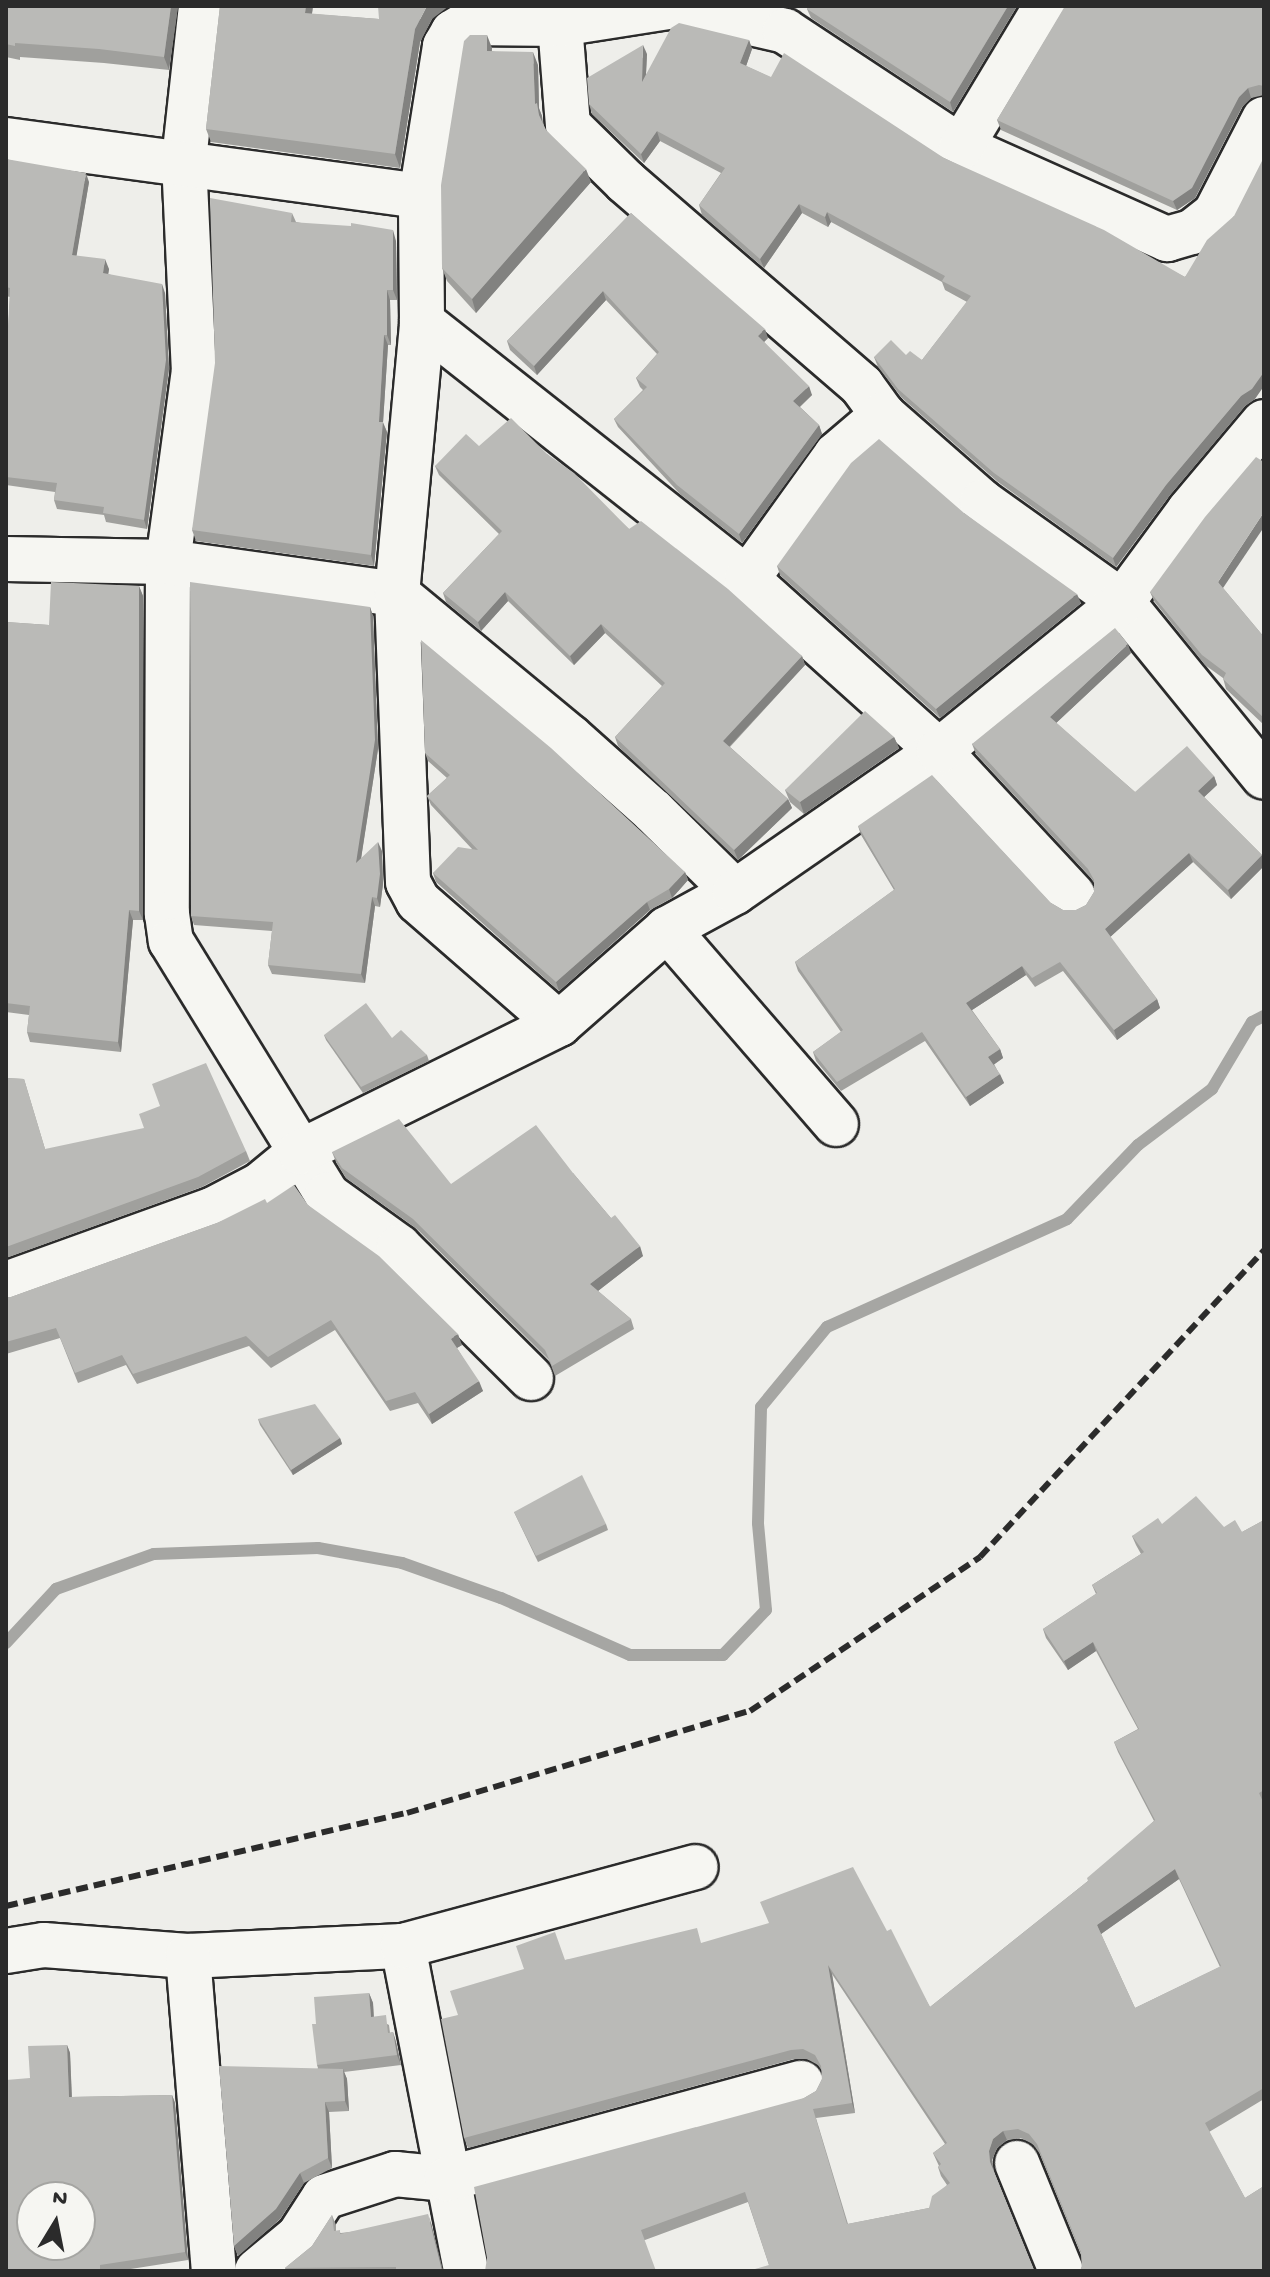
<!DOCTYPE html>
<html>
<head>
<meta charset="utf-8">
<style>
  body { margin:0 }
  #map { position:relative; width:1270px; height:2277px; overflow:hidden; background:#eeeeea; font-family:"Gochi Hand",sans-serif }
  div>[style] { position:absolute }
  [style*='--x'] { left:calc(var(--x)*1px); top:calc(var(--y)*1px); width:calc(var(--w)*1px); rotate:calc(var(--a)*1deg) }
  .stream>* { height:12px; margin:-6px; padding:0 6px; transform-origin:6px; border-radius:6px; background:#a6a6a3 }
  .roads { filter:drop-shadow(2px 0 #2b2b2b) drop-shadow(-2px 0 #2b2b2b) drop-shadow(0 2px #2b2b2b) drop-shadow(0 -2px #2b2b2b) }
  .minor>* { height:44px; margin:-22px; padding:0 22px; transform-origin:22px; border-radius:22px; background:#f6f6f2 }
  .rail>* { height:6px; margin-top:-3px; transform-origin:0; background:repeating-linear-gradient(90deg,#2b2b2b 0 12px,transparent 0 18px) }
  .wall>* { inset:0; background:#a0a09d }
  .shaded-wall>* { inset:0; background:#828280 }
  .building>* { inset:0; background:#babab7 }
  span { translate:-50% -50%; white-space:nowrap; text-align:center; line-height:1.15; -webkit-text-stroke:6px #f6f6f2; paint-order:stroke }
  .frame { position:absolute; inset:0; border:8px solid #2b2b2b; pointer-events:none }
  .north { position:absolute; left:16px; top:2181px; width:80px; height:80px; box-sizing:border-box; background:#f6f6f2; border:2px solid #a5a5a2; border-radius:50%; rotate:10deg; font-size:22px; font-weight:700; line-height:32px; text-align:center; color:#2b2b2b }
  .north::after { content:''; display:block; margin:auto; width:28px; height:36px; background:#2b2b2b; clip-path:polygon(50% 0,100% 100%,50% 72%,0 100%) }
</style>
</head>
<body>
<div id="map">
  <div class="stream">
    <div style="--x:6;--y:1643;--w:74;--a:-47.2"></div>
    <div style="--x:56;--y:1589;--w:104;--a:-19.7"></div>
    <div style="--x:154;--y:1554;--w:164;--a:-2.1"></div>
    <div style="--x:318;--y:1548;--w:85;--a:10.1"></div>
    <div style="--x:402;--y:1563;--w:105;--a:19.5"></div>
    <div style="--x:501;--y:1598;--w:141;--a:23.8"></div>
    <div style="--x:630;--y:1655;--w:93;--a:0"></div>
    <div style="--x:723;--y:1655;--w:62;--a:-46.3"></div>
    <div style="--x:766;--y:1610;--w:87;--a:-95.3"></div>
    <div style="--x:758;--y:1523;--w:116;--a:-88.5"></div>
    <div style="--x:761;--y:1407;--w:104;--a:-50.5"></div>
    <div style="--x:827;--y:1327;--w:263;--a:-24.2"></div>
    <div style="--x:1067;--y:1219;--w:103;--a:-46.2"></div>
    <div style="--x:1138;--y:1145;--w:93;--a:-37.1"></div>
    <div style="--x:1212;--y:1089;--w:78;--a:-59.2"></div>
    <div style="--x:1252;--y:1022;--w:13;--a:-27"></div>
  </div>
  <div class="roads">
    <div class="minor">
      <div style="--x:201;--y:6;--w:156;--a:96.3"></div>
      <div style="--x:184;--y:161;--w:209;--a:87.3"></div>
      <div style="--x:194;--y:370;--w:194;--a:97.7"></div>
      <div style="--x:168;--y:562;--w:352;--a:90.2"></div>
      <div style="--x:167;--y:914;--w:27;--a:82"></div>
      <div style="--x:171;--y:941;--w:298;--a:58.4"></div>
      <div style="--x:327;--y:1195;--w:89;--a:35.8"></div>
      <div style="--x:399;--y:1247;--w:186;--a:44.8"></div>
      <div style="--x:677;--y:6;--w:111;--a:13"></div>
      <div style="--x:785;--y:31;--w:211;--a:33.4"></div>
      <div style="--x:961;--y:147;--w:226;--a:24.1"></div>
      <div style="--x:1167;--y:239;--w:26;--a:-16"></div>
      <div style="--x:1192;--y:232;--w:29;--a:-38"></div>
      <div style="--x:1215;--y:214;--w:107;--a:-62.7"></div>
      <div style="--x:560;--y:24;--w:101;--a:85.5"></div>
      <div style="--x:568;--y:125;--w:81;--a:44.5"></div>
      <div style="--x:626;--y:182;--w:312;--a:40.8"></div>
      <div style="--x:862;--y:386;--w:36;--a:54"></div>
      <div style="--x:883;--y:415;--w:132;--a:41.3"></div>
      <div style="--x:982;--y:502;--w:172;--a:35.5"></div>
      <div style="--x:1122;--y:602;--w:225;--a:50.9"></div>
      <div style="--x:6;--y:140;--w:419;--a:7.7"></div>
      <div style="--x:961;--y:147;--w:165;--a:-58.9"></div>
      <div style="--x:422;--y:322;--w:414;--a:38.3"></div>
      <div style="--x:747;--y:579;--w:258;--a:41.9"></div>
      <div style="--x:939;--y:751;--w:197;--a:47.1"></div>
      <div style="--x:6;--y:559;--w:162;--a:1.1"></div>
      <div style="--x:168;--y:562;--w:231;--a:8"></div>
      <div style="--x:397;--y:594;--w:224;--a:39.6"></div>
      <div style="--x:570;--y:737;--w:111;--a:41.7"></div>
      <div style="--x:653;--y:811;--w:115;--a:44.6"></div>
      <div style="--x:747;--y:579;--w:153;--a:-54.3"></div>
      <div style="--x:836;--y:455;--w:62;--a:-40.4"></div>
      <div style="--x:667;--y:929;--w:258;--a:49.1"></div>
      <div style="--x:559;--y:1024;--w:187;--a:-138.9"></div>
      <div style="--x:418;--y:901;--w:21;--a:-118"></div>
      <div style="--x:408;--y:882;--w:288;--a:-92.2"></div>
      <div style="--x:397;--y:594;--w:273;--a:-84.7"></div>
      <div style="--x:422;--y:322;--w:126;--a:-90.5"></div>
      <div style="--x:421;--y:196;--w:152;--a:-80.9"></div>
      <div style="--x:445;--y:46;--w:16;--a:-60"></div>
      <div style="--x:453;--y:32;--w:17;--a:-31"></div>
      <div style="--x:468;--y:23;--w:92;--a:0.6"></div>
      <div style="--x:560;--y:24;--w:116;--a:-8.9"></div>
      <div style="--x:6;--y:1284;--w:219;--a:-19.8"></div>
      <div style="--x:212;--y:1210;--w:54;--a:-27.5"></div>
      <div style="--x:260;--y:1185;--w:52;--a:-39.5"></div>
      <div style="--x:300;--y:1152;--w:289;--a:-26.3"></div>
      <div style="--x:559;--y:1024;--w:144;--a:-41.3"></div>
      <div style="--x:667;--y:929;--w:77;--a:-28.6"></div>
      <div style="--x:735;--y:892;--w:248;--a:-34.7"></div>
      <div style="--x:939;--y:751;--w:236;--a:-39.2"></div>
      <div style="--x:1122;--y:602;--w:113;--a:-53.6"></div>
      <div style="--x:1189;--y:511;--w:116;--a:-49.9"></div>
      <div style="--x:403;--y:1946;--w:331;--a:79"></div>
      <div style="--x:6;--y:1951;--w:38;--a:-9"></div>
      <div style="--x:44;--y:1945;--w:144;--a:4.4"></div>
      <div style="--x:188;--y:1956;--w:215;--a:-2.7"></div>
      <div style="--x:403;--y:1946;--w:303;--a:-15.1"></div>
      <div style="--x:188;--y:1956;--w:316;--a:85.3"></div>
      <div style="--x:1017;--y:2163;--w:117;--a:67.8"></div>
      <div style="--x:257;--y:2271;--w:55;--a:-39.8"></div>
      <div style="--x:299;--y:2236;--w:46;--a:-57.3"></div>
      <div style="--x:324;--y:2197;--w:75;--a:-17.9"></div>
      <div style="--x:395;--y:2174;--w:52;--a:5.5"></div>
      <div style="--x:447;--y:2179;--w:367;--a:-15.2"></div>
    </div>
  </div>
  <div class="rail">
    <div style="--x:6;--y:1906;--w:412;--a:-13.1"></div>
    <div style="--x:407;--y:1813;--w:358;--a:-16.6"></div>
    <div style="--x:750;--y:1711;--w:277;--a:-33.8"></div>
    <div style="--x:980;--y:1557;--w:418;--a:-47.2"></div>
  </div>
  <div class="wall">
    <div style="clip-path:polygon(6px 6px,178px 6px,169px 70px,104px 63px,20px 57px,20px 60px,6px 57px)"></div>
    <div style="clip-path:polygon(220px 6px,313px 6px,312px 14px,379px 19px,432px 19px,420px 42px,400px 168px,211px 142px,206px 129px)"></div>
    <div style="clip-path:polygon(809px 6px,1017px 6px,953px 112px,811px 18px,807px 9px)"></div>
    <div style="clip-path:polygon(1264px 6px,1264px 95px,1251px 98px,1242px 107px,1195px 198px,1177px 210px,1001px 130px,997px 120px,1064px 9px)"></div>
    <div style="clip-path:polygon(749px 40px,752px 49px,746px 66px,944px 158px,1185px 277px,1234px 216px,1255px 399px,1245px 406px,1170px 495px,1116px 567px,998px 482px,902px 398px,878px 367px,874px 357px,906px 355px,922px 360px,967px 302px,945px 290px,942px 282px,831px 222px,828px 227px,802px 213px,764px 268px,702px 215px,699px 205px,721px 173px,660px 141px,644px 163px,592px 114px,589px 104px,647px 54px,646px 74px)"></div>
    <div style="clip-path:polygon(492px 48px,492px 51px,538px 65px,539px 109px,542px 116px,543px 124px,546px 130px,591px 182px,476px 313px,447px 281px,442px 268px)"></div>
    <div style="clip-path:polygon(6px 159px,89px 182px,76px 256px,109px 269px,108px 274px,165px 293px,169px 369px,147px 529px,106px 522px,104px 515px,57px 509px,54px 500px,55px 492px,6px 485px,6px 349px,7px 349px,10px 297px,6px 296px)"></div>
    <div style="clip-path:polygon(292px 213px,296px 222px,396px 241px,397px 300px,390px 300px,391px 345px,388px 345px,383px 422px,387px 432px,374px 566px,196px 541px,192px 530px)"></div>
    <div style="clip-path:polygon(631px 213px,768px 338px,764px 342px,812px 395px,800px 407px,819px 425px,822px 434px,742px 543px,680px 494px,618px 427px,614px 419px,643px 390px,640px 387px,636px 378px,657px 354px,606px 300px,537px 375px,510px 350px,507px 341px)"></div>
    <div style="clip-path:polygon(479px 446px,547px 454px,629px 529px,802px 656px,805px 665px,730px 747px,788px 799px,792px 808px,738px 860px,618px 746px,615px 737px,662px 686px,605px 633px,574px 665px,508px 601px,481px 631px,446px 602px,443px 593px,499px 534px,439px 475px,435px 466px)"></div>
    <div style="clip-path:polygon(964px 513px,1081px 603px,940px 718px,780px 575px,777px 566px)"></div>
    <div style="clip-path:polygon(139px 586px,143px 596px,143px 920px,133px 920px,121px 1052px,30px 1042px,27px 1032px,29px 1015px,6px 1012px,6px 622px,49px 625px)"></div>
    <div style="clip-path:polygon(1223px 588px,1264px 637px,1264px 725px,1226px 689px,1223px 678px,1205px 665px,1154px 601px,1150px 592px)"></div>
    <div style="clip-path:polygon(370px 607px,373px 616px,378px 749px,361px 858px,382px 851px,383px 884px,380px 907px,375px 906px,365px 983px,272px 974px,268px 965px,272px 931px,194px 925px,191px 916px)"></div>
    <div style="clip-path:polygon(1131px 653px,1056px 723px,1135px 792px,1214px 776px,1217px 785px,1204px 797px,1262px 855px,1264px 866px,1231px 899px,1193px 862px,1110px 937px,1157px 999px,1160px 1008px,1117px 1040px,1063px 971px,1035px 987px,1026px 975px,972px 1010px,1000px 1049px,1003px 1058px,994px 1064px,1004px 1083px,970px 1106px,925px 1041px,841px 1091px,816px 1061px,813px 1052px,841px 1032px,798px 971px,795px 962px,894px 890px,861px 835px,858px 826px,1051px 903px,1063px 910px,1076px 910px,1086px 905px,1094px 892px,1094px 882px,1092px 879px,976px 754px,972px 744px)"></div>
    <div style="clip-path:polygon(894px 737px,899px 748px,804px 814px,790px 802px,785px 790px)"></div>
    <div style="clip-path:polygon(425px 753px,685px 872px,688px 880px,672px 898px,650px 910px,559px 991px,436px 882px,433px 873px,472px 849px,431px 805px,427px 796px,447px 778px,428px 761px)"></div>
    <div style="clip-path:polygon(324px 1035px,392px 1038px,427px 1055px,429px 1061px,363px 1093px,326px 1040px)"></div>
    <div style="clip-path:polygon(6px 1078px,24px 1079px,45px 1149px,246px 1151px,250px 1161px,202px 1187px,6px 1258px)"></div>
    <div style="clip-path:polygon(332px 1152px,451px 1184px,573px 1173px,643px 1256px,598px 1291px,631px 1319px,634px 1329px,555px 1376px,549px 1360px,417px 1229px,346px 1178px,336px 1162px)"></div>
    <div style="clip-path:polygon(267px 1203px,308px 1205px,462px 1345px,457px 1348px,483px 1391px,432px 1424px,418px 1403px,390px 1411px,335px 1330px,271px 1368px,249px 1346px,137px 1384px,126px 1365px,78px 1383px,60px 1338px,6px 1354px,6px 1297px,11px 1297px,217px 1223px)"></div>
    <div style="clip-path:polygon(258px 1419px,340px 1438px,342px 1444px,293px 1475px,260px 1425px)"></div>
    <div style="clip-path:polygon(514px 1512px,606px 1524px,608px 1530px,538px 1562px)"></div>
    <div style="clip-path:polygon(evenodd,1264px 1520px,1264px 2099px,1209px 2132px,1245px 2198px,1264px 2186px,1264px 2271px,1080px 2271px,1082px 2266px,1081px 2254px,1040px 2154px,1033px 2144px,1021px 2138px,1007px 2140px,997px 2148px,992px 2160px,993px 2170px,1034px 2271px,769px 2265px,748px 2202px,645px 2240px,485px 2271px,804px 2098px,816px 2091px,822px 2079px,822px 2071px,818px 2065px,807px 2059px,794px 2059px,468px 2148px,464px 2138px,458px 2015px,565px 1960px,702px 1943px,887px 1931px,930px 2007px,1088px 1881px,1154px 1821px,1118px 1752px,1114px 1742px,1138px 1729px,1096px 1651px,1068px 1670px,1046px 1638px,1043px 1629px,1096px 1594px,1092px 1585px,1141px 1554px,1136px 1545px,1132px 1536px,1162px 1524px,1224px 1527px,1242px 1532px,1264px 1520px,1179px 1879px,1220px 1967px,1135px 2008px,1101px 1934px,1179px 1879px,1264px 1520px,832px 1974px,945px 2144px,933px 2153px,939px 2166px,938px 2167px,941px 2176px,947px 2185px,929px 2208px,848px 2224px,816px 2118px,855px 2113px,832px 1974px)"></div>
    <div style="clip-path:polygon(369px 1993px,373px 2003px,374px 2017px,389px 2025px,390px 2033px,393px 2032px,396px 2042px,401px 2065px,344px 2072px,347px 2079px,349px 2111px,329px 2112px,332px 2168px,304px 2183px,280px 2219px,238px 2256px,234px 2246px,318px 2068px,317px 2065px,316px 2024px)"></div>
    <div style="clip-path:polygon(67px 2045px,70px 2053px,72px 2097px,172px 2095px,175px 2103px,188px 2260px,118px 2271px,6px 2271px,30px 2078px)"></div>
    <div style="clip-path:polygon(332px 2215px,336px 2225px,336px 2231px,341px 2233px,431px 2223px,443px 2271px,286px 2271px,285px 2268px,312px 2246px)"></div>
  </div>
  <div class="shaded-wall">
    <div style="clip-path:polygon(171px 6px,178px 6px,169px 70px,164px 57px)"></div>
    <div style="clip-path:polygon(306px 6px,313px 6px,310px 27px,305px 13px)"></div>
    <div style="clip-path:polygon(427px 6px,449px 6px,432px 19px,420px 42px,400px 168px,395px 154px,415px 29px)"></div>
    <div style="clip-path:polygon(1008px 6px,1017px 6px,953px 112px,950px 102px)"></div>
    <div style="clip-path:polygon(487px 35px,492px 48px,491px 64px,487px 51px)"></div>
    <div style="clip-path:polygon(749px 40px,752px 49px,744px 72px,740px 63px)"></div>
    <div style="clip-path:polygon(643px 45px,647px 54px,645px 92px,642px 82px)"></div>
    <div style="clip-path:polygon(533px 52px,538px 65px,539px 108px,542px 116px,543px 128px,535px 104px)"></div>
    <div style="clip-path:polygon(1248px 88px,1251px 98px,1242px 107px,1195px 198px,1177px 210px,1173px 201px,1239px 97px)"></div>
    <div style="clip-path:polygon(657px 131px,660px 141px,644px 163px,641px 154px)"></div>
    <div style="clip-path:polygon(586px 169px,591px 182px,476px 313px,472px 299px)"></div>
    <div style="clip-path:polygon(86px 173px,89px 182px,75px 265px,72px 255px)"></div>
    <div style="clip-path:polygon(799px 204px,802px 213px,764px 268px,760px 259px)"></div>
    <div style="clip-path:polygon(827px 212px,831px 222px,828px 227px,825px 217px)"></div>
    <div style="clip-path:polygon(393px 230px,396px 241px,397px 300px,393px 290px)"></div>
    <div style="clip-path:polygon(105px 259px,109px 269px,107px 282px,103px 273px)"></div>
    <div style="clip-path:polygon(162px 284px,165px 293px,169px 369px,147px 529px,144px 520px)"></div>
    <div style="clip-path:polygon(387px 290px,390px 300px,391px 345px,387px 335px)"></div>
    <div style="clip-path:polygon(603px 291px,606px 300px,537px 375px,534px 366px)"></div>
    <div style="clip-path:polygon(765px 329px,768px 338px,761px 345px,758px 336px)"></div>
    <div style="clip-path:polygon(384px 335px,388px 345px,383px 423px,387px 432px,374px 566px,371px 555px)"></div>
    <div style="clip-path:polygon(1264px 372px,1264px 386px,1255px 399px,1245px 406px,1170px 495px,1116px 567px,1113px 558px,1166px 485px,1241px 396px)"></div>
    <div style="clip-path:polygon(809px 386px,812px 395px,796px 410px,793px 401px)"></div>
    <div style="clip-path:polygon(819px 425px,822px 434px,742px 543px,739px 534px)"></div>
    <div style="clip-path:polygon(1264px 512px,1264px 527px,1221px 591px,1218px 582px)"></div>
    <div style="clip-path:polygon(139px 586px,143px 596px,143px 920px,139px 911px)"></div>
    <div style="clip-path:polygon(505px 592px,508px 601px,481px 631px,478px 622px)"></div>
    <div style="clip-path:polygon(1077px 594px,1081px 603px,940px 718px,936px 709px)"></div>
    <div style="clip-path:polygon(370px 607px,373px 616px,378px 749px,359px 872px,356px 863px)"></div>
    <div style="clip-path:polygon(601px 624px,605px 633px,574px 665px,570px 656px)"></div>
    <div style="clip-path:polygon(1128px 644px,1131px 653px,1053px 726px,1050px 717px)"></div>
    <div style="clip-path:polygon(802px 656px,805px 665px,726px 750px,723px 741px)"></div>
    <div style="clip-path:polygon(894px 737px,899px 748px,804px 814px,800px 802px)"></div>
    <div style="clip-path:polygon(1214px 776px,1217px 785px,1201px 800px,1198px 791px)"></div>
    <div style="clip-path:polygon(788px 799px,792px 808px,738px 860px,734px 850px)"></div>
    <div style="clip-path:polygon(378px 842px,382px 851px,383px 884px,380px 907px,377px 898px)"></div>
    <div style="clip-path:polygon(1189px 853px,1193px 862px,1108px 939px,1105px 929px)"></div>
    <div style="clip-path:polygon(1262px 855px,1264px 866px,1231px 899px,1228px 890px)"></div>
    <div style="clip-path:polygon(685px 872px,688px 880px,672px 898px,669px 889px)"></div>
    <div style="clip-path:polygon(372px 897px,375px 906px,365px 983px,361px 974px)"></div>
    <div style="clip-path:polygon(647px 902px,650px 910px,559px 991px,556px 982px)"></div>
    <div style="clip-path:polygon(129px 910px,133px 920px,121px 1052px,118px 1042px)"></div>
    <div style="clip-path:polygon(1022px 966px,1026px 975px,969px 1012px,966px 1003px)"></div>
    <div style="clip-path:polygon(1157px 999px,1160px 1008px,1117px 1040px,1114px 1030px)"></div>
    <div style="clip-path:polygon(1000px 1049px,1003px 1058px,992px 1066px,988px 1057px)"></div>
    <div style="clip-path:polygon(1000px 1074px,1004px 1083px,970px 1106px,966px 1097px)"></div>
    <div style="clip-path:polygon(640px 1246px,643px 1256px,594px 1294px,590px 1284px)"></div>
    <div style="clip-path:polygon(458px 1334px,462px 1345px,455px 1349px,451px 1339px)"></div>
    <div style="clip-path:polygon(479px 1381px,483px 1391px,432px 1424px,429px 1414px)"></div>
    <div style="clip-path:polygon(340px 1438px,342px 1444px,293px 1475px,291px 1470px)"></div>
    <div style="clip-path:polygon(1093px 1642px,1096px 1651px,1068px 1670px,1064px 1661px)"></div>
    <div style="clip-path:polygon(1175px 1869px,1179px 1879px,1101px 1934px,1097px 1925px)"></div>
    <div style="clip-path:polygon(828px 1965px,832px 1974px,855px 2113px,852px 2103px)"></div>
    <div style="clip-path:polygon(369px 1993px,373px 2003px,374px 2027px,371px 2017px)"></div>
    <div style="clip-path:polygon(393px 2032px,396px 2042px,401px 2065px,397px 2055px)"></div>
    <div style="clip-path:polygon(67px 2045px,70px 2053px,72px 2105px,69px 2097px)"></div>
    <div style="clip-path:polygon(343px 2069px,347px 2079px,349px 2111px,345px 2101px)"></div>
    <div style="clip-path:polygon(172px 2095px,175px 2103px,188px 2260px,185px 2252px)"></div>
    <div style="clip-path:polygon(325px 2102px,329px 2112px,332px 2168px,328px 2158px)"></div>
    <div style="clip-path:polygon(1003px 2131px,1007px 2140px,997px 2148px,992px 2160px,994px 2172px,990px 2162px,989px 2151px,993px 2139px)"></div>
    <div style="clip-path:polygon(300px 2173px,304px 2183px,280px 2219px,238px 2256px,234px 2246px)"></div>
    <div style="clip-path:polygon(428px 2214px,431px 2223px,443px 2271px,442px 2271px)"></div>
  </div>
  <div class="building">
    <div style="clip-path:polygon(6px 6px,171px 6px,164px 57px,99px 49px,15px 43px,15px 46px,6px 44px)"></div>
    <div style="clip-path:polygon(220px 6px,306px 6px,305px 13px,379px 19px,378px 6px,427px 6px,415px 29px,395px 154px,206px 129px)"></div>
    <div style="clip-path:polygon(809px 6px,1008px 6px,950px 102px,807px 9px)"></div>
    <div style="clip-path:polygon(1065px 6px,1264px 6px,1264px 86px,1259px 85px,1248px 88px,1239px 97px,1192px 188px,1173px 201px,997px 120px)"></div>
    <div style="clip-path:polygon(679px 23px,749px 40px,740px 63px,771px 77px,784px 53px,944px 158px,1104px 230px,1185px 277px,1207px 240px,1234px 216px,1264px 157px,1264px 372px,1252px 389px,1241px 396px,1166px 485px,1113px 558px,994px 473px,898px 389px,874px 357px,891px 340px,906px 355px,910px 351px,922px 360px,971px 296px,942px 281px,945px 276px,827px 212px,825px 217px,799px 204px,760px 259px,699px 205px,725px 168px,657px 131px,641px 154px,589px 104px,587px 78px,643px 45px,642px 82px,671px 28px)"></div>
    <div style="clip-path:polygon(470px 35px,487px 35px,487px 51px,533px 52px,535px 104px,537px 103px,539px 115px,546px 130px,586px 169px,472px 299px,442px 268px,441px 185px,464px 41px)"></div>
    <div style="clip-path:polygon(6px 159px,86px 173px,72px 255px,105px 259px,103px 273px,162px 284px,166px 360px,144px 520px,103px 513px,104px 507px,54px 500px,57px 483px,6px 477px,6px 349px,7px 349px,10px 288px,6px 287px)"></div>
    <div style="clip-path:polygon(210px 198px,292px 213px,291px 222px,351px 226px,351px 223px,393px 230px,393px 290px,387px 290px,387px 335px,384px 335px,379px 422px,383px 422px,371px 555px,192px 530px,215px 363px)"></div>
    <div style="clip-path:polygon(631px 213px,765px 329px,758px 336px,809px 386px,793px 401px,819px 425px,739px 534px,677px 485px,614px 419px,647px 387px,636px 378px,659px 352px,603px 291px,534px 366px,507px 341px)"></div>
    <div style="clip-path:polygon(511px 418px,547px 454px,574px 473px,629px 529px,641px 521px,728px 589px,802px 656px,723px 741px,788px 799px,734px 850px,615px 737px,665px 683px,601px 624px,570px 656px,505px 592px,478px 622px,443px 593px,502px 531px,435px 466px,466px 434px,479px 446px)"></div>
    <div style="clip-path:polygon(879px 439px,964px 513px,1077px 594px,936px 709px,777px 566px,851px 463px)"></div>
    <div style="clip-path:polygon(1256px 457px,1264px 462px,1264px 512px,1218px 582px,1264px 637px,1264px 718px,1223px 679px,1226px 673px,1202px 655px,1150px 592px,1205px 517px)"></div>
    <div style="clip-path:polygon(51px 582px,139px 586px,139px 911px,129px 910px,118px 1042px,27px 1032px,30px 1006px,6px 1003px,6px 622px,49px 625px)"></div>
    <div style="clip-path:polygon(190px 582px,370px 607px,375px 740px,356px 863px,378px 842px,380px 874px,377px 898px,372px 897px,361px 974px,268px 965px,273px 922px,191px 916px)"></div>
    <div style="clip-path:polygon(1115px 628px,1128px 644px,1050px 717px,1135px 792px,1187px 746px,1214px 776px,1198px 791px,1262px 855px,1228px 890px,1189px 853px,1105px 929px,1157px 999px,1114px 1030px,1060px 962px,1032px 978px,1022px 966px,966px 1003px,1000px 1049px,988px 1057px,1000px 1074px,966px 1097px,922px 1032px,837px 1082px,813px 1052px,843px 1030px,795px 962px,895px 889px,858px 826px,932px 775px,1051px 903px,1063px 910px,1076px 910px,1086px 905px,1094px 892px,1094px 880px,1088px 869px,972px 744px)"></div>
    <div style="clip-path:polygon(421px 640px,551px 748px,685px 872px,669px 889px,647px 902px,556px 982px,433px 873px,458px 847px,478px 850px,427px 796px,450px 775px,425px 753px)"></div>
    <div style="clip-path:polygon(865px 711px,894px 737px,800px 802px,785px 790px)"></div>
    <div style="clip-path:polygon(366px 1003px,392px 1038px,401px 1030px,427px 1055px,361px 1087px,324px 1035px)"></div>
    <div style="clip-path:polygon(206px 1063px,246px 1151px,198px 1177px,6px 1247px,6px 1078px,24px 1079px,45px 1149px,144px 1128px,139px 1114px,160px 1106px,152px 1084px)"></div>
    <div style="clip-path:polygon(399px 1119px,451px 1184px,536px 1125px,573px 1173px,611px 1218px,615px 1215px,640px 1246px,590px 1284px,631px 1319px,552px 1366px,545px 1350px,413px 1219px,342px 1168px,332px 1152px)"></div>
    <div style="clip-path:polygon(294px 1185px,308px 1205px,379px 1256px,458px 1334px,451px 1339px,479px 1381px,429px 1414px,415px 1392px,386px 1401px,331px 1320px,268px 1357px,246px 1336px,133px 1374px,122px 1355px,75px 1373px,56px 1328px,6px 1342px,6px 1297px,11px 1297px,217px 1223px,265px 1199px,267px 1203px)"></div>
    <div style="clip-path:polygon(315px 1404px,340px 1438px,291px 1470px,258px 1419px)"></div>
    <div style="clip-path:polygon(582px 1475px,606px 1524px,536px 1556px,514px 1512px)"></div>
    <div style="clip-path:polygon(evenodd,1196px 1496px,1224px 1527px,1235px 1520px,1242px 1532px,1264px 1520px,1264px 1790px,1259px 1793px,1264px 1804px,1263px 1820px,1264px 1822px,1264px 2088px,1205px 2123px,1245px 2198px,1264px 2186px,1264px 2269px,1261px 2271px,1080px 2271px,1082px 2266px,1081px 2252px,1037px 2144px,1029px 2134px,1018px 2129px,1003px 2131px,993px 2139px,989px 2151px,990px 2162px,1034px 2271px,748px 2271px,769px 2265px,745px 2192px,641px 2230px,656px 2271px,485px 2271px,487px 2258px,474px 2187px,804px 2098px,816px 2091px,822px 2079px,821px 2066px,815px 2055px,803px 2049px,791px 2050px,464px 2138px,441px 2019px,458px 2015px,450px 1991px,524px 1969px,516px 1946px,555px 1932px,565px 1960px,697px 1928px,701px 1943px,769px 1923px,760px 1902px,853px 1867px,887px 1931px,891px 1929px,930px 2007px,1088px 1881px,1087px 1878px,1155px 1820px,1114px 1742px,1139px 1729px,1093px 1642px,1064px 1661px,1043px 1629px,1097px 1593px,1092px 1585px,1144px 1552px,1132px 1536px,1158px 1518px,1162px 1524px,1196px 1496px,1175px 1869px,1221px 1966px,1135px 2008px,1097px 1925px,1175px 1869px,1196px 1496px,828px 1965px,947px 2143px,933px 2153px,941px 2164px,938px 2167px,950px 2183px,932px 2196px,929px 2208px,847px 2224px,813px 2109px,852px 2103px,828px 1965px)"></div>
    <div style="clip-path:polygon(369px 1993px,371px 2017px,386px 2015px,388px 2033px,393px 2032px,397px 2055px,317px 2065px,312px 2024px,316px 2024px,314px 1997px)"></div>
    <div style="clip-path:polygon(evenodd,67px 2045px,69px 2097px,172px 2095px,185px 2252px,100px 2265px,100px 2271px,6px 2271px,6px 2080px,30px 2078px,28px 2046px,67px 2045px,32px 2197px,80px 2197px,80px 2245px,32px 2245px,32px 2197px)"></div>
    <div style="clip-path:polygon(219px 2066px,343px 2069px,345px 2101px,325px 2102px,328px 2158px,300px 2173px,276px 2209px,234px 2246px)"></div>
    <div style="clip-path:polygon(428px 2214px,442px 2271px,396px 2271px,396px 2267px,285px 2268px,312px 2246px,332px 2215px,334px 2231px,340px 2230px,340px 2234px)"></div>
  </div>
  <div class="frame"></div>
  <div class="north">N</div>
</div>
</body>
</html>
